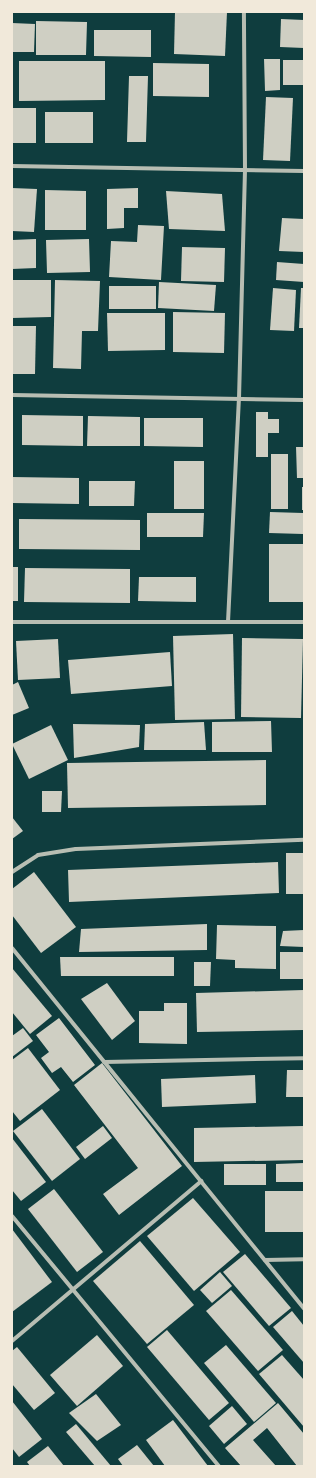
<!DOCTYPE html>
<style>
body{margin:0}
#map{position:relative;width:316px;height:1478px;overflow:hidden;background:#0f3d3e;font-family:"Asap Condensed",sans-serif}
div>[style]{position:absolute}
.building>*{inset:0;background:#cfcfc3}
.minor>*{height:4px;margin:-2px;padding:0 2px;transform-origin:2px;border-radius:2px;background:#b8beb3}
span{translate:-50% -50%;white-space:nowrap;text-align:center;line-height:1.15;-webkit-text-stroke:3px #f1e9da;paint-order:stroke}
.frame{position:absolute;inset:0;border:13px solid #f1e9da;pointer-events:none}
</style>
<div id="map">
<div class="building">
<div style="clip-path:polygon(175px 12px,227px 12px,225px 56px,174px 54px)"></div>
<div style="clip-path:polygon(281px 19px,304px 20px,304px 48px,280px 47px)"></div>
<div style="clip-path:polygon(36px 21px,87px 22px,86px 55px,36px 55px)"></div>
<div style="clip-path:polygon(12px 23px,35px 24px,34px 52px,12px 52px)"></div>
<div style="clip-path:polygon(94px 30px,151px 30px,151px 57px,94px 56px)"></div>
<div style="clip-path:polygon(264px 59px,280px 59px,280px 90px,265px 91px)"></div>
<div style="clip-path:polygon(283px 60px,304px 60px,304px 85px,283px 85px)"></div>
<div style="clip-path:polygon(19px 61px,105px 61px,105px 100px,19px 101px)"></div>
<div style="clip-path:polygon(153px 63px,209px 64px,209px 97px,153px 96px)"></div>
<div style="clip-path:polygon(129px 76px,148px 76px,146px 142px,127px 142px)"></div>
<div style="clip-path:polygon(266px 97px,293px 98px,290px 161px,263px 160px)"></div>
<div style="clip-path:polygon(12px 108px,36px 108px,36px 143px,12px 143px)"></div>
<div style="clip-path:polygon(45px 112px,93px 112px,93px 143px,45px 143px)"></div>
<div style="clip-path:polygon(12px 188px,37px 189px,34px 232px,12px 231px)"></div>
<div style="clip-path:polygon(138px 188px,138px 208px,124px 208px,124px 228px,107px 229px,107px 189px)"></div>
<div style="clip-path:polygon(45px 190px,86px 191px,86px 230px,45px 230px)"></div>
<div style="clip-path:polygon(166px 191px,222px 194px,225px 231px,169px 229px)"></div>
<div style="clip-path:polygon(282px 218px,304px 219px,304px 252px,279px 251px)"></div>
<div style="clip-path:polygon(138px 225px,164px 226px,161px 280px,109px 277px,111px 241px,137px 242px)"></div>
<div style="clip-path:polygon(36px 239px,36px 268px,12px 269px,12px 240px)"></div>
<div style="clip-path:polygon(89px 239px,90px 272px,47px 273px,46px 240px)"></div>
<div style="clip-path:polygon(182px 247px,225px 248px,224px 282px,181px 281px)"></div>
<div style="clip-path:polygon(277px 262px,304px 264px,304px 282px,276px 280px)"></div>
<div style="clip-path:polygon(12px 280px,51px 280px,51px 317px,12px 318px)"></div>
<div style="clip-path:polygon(55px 280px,100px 281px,98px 331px,82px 331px,81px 369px,53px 368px)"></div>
<div style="clip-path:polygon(159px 282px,216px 285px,214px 311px,158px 308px)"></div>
<div style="clip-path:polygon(109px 286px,156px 286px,156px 309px,109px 309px)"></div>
<div style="clip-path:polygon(273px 288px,296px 290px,294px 331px,270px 330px)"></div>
<div style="clip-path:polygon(301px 288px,304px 288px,304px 328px,299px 328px)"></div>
<div style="clip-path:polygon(173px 312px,225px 313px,224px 353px,173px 352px)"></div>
<div style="clip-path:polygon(107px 313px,165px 313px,165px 350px,108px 351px)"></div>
<div style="clip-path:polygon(12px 326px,36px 326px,35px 374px,12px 374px)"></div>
<div style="clip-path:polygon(256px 412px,268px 412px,268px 419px,279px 419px,279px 433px,268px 433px,268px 457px,256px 457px)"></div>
<div style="clip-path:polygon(22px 415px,83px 416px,83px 446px,22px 445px)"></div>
<div style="clip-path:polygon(88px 416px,140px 417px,140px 446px,87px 446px)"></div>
<div style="clip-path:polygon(144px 418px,203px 418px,203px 447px,144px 446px)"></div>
<div style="clip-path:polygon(296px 447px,304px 447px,304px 478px,297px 478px)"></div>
<div style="clip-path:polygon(271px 454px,288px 454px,288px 509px,271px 509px)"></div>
<div style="clip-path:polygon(174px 461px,204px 461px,204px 509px,174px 509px)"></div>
<div style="clip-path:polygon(12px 477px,79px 478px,79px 504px,12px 503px)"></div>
<div style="clip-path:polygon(89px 481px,135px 481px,134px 506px,89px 506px)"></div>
<div style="clip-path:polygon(302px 487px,304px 487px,304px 510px,302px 510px)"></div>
<div style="clip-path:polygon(270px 512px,303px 513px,303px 534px,269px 533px)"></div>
<div style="clip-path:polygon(147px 513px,204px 513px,203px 537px,147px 537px)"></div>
<div style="clip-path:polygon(19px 519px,140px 520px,140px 550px,19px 549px)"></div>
<div style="clip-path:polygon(269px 544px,304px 544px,304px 602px,269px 602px)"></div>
<div style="clip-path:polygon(12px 567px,18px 567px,18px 601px,12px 601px)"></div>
<div style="clip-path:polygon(25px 568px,130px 569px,130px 603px,24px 602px)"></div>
<div style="clip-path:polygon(139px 577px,196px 577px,196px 602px,138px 601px)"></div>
<div style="clip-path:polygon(233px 634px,235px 719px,175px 720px,173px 636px)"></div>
<div style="clip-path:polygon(242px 638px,303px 639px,301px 718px,241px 717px)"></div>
<div style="clip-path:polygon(58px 639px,60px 678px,18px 680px,16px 641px)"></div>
<div style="clip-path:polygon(170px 652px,172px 686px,71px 694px,68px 660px)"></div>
<div style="clip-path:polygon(18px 682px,29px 708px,12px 715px,12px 685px)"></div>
<div style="clip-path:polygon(271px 721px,272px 752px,212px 752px,212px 722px)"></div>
<div style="clip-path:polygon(204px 722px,206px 750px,144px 750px,145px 724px)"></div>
<div style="clip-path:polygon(73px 724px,140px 725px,139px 747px,74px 758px)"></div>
<div style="clip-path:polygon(51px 725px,68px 760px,29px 779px,12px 744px)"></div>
<div style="clip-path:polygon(266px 760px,266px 805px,68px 808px,67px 763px)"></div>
<div style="clip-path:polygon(42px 791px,62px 791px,61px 812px,42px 812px)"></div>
<div style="clip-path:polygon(12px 817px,23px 831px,12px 839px)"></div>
<div style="clip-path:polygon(286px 853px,304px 853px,304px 894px,286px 894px)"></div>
<div style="clip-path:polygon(278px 862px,279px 893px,69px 902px,68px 870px)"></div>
<div style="clip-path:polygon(34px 872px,76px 927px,41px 953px,12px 915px,12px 889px)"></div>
<div style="clip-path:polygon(207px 924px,207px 950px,79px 952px,81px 929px)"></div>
<div style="clip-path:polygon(217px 925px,276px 926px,276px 969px,235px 968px,235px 960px,216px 959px)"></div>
<div style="clip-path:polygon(304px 930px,304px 947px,280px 946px,283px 931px)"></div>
<div style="clip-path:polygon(280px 952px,304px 952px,304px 979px,280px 979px)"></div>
<div style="clip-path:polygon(60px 957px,174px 957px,174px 976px,61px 976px)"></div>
<div style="clip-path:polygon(194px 962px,211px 962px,210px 986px,194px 986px)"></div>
<div style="clip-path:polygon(12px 968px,52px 1016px,30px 1034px,12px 1012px)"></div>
<div style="clip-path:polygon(107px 983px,135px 1021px,112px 1040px,81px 999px)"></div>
<div style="clip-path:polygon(304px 990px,304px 1030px,197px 1032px,196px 993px)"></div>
<div style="clip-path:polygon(164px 1003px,187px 1003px,187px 1044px,139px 1043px,139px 1011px,164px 1011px)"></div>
<div style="clip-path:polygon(59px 1018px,95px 1065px,73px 1082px,61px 1067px,52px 1073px,41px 1058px,49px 1052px,36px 1035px)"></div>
<div style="clip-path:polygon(23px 1028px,33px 1041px,12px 1057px,12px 1036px)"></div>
<div style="clip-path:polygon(28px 1048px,60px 1090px,20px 1121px,12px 1111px,12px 1060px)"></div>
<div style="clip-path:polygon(102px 1063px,182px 1166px,119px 1215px,103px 1194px,138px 1168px,74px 1085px)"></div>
<div style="clip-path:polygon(287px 1070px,304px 1070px,304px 1097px,286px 1097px)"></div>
<div style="clip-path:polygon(255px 1075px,256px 1103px,162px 1107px,161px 1079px)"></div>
<div style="clip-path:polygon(42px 1109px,80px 1159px,52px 1181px,13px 1131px)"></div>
<div style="clip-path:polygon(103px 1126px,112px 1138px,85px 1159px,76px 1147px)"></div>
<div style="clip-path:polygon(304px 1126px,304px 1160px,194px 1162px,194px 1128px)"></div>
<div style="clip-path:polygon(12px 1138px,46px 1182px,21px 1201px,12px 1190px)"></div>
<div style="clip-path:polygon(304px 1163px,304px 1182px,276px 1182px,276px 1164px)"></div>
<div style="clip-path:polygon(224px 1164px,266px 1164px,266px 1185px,224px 1185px)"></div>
<div style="clip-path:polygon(54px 1189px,103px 1252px,77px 1272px,28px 1209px)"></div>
<div style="clip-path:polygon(265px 1191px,304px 1191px,304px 1232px,265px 1232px)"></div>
<div style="clip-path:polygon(193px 1198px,240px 1252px,194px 1291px,147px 1236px)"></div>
<div style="clip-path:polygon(12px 1229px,52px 1282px,12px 1312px)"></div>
<div style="clip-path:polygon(140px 1241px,194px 1305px,147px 1344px,93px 1281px)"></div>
<div style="clip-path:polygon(245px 1254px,291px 1308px,269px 1326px,223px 1272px)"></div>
<div style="clip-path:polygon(220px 1272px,232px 1286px,212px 1303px,200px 1290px)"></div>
<div style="clip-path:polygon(231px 1290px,283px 1350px,258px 1371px,206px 1311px)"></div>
<div style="clip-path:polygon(292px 1311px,304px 1326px,304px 1363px,273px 1327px)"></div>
<div style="clip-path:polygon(167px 1330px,229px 1403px,209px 1420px,147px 1347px)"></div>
<div style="clip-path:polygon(97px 1335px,123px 1366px,77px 1406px,50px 1375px)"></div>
<div style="clip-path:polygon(226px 1345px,276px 1403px,254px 1422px,204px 1363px)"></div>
<div style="clip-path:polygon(17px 1347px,55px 1393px,34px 1410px,12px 1384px,12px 1351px)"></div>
<div style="clip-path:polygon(282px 1355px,304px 1380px,304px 1427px,259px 1374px)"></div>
<div style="clip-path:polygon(96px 1394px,121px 1425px,97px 1441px,69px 1413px)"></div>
<div style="clip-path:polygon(12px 1401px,42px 1439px,19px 1457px,12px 1448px)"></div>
<div style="clip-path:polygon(278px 1403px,304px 1434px,304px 1466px,297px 1466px,267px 1428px,253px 1440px,276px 1466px,241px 1466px,225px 1448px)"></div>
<div style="clip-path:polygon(232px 1406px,247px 1424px,224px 1444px,209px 1426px)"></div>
<div style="clip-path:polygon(173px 1420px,208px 1466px,165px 1466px,146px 1440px)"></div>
<div style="clip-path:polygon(76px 1424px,111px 1466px,95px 1466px,66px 1432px)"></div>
<div style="clip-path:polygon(137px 1445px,154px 1466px,123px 1466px,118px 1459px)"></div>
<div style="clip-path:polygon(48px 1446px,64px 1466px,30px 1466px,27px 1462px)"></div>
</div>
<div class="minor">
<div style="left:12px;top:166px;width:292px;rotate:1deg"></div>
<div style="left:12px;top:395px;width:292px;rotate:1deg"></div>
<div style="left:12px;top:622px;width:292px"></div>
<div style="left:228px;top:622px;width:223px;rotate:-87.2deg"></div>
<div style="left:239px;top:399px;width:230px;rotate:-88.5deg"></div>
<div style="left:245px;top:169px;width:157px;rotate:-90.4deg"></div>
<div style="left:12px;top:872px;width:31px;rotate:-33deg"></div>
<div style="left:38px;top:855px;width:38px;rotate:-9deg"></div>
<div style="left:76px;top:849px;width:228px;rotate:-2.3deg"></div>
<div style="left:12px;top:948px;width:464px;rotate:51deg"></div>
<div style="left:104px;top:1062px;width:200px;rotate:-1.1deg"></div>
<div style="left:12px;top:1216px;width:325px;rotate:50.4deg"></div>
<div style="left:265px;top:1260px;width:39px;rotate:-1deg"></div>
<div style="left:12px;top:1341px;width:248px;rotate:-40.2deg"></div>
</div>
<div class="frame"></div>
</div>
